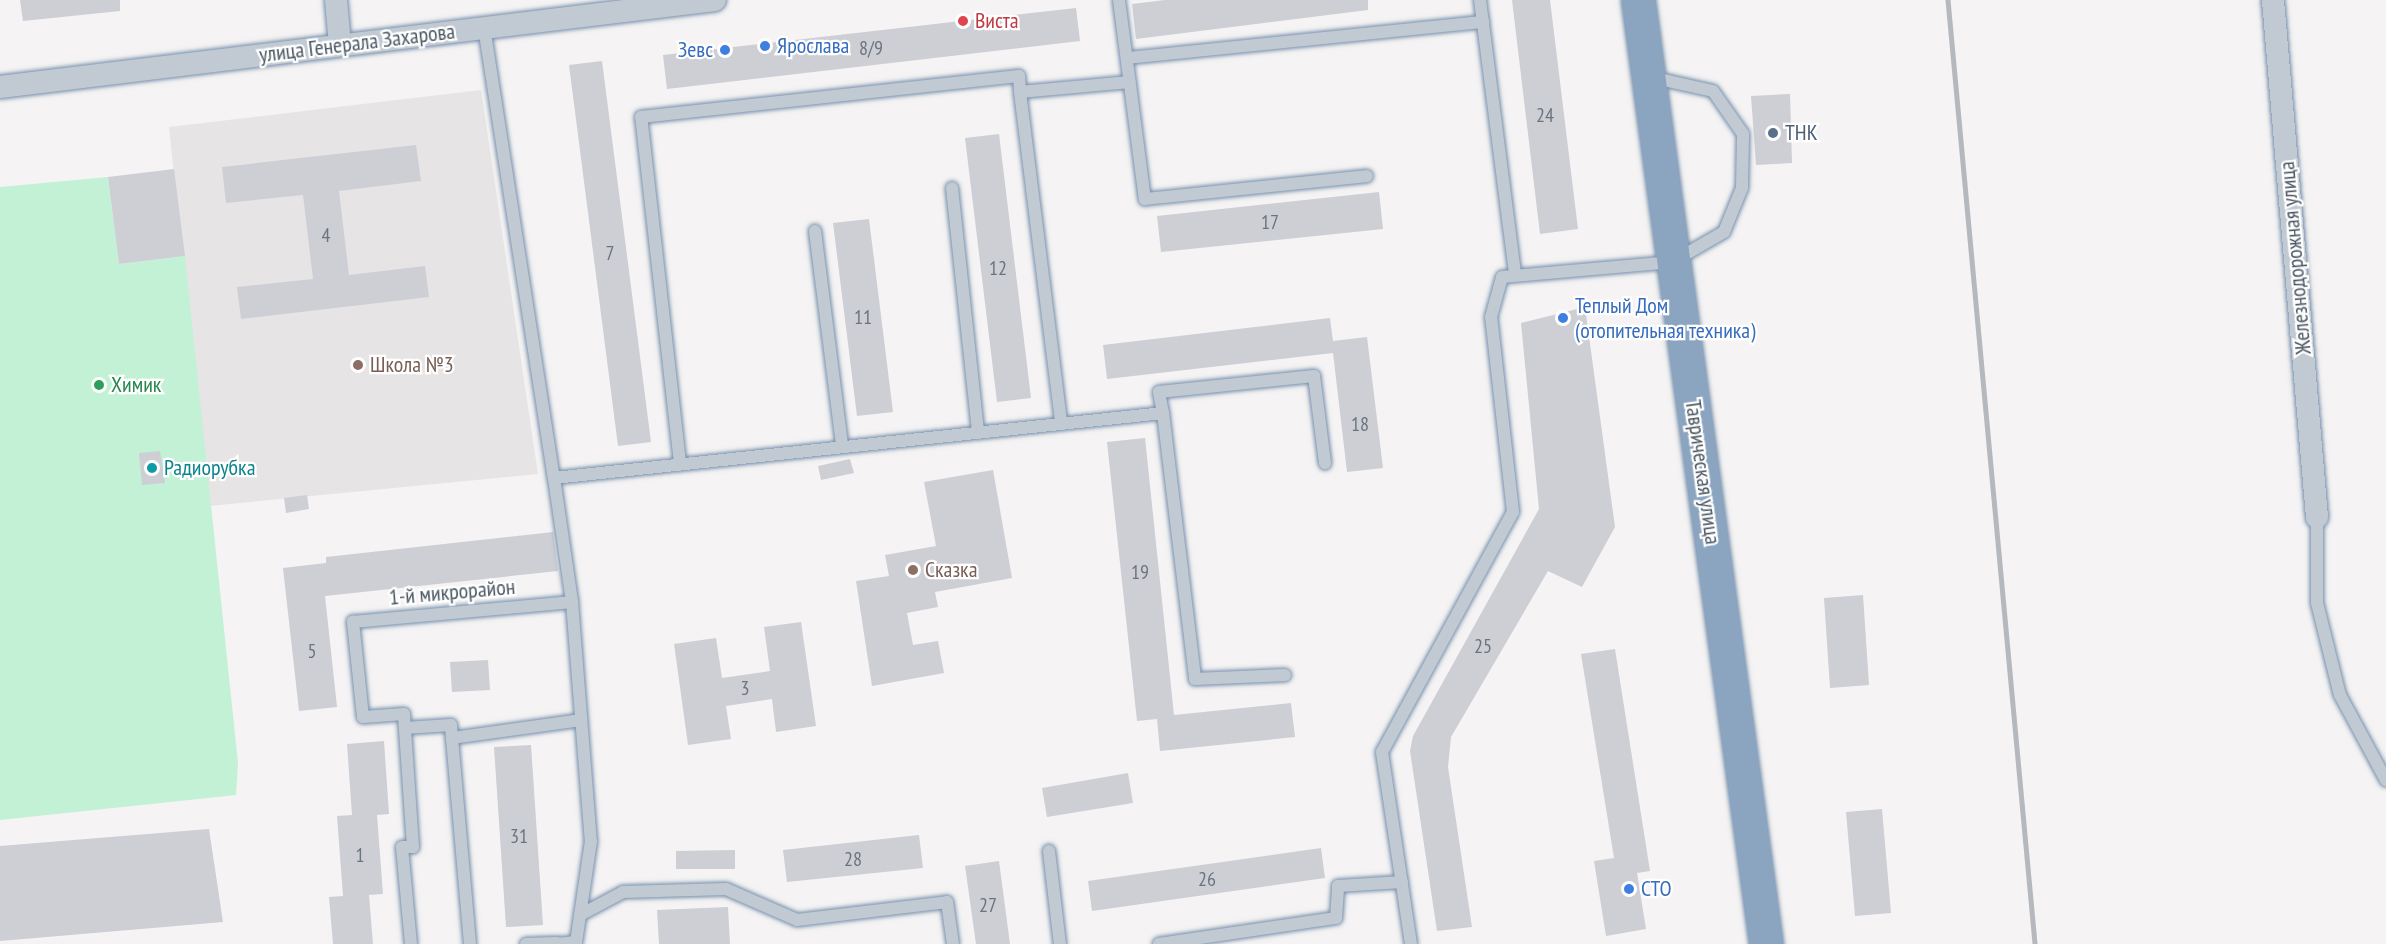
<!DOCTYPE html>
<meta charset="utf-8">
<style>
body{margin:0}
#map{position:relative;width:2386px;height:944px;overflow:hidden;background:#f5f3f3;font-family:"PT Sans Narrow",sans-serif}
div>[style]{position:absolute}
.education>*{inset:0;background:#e6e4e5}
.green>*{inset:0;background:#c3f1d5}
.building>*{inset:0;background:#cdcfd5}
.roads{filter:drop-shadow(0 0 2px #7690ad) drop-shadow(0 0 2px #7690ad)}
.lane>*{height:12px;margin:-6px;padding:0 6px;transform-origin:6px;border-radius:6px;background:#c1cad2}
.street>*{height:22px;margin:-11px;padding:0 11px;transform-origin:11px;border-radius:11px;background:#c1cad2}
.highway>*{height:33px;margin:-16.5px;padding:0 16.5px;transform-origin:16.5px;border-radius:16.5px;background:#8ba5c1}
.rail>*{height:4.5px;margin:-2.25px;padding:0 2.25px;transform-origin:2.25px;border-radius:2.25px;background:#b5b8bd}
.dots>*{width:16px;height:16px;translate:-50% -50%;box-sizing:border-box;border:3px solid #fff;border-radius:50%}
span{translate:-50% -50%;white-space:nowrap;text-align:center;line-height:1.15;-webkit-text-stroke:4.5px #fff;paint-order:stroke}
.number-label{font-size:20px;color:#6b747e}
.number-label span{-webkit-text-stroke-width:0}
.health-label{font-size:22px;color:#be3a42}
.left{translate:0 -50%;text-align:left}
.street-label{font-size:22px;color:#4a5661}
.shop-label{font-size:22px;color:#366cbe}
.right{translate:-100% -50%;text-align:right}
.service-label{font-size:22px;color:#4e5e75}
.education-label{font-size:22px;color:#785e54}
.leisure-label{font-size:22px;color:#27864d}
.culture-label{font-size:22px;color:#0d838f}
</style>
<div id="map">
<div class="education">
<div style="clip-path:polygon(481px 90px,538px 474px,209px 506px,169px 127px)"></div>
</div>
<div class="green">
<div style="clip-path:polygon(108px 177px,119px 264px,185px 256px,238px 763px,236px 795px,0 820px,0 187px)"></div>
</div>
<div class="building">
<div style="clip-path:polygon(20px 0,120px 0,120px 11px,23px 21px)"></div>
<div style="clip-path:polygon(1165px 0,1368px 0,1368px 10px,1136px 39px,1132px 4px)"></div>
<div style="clip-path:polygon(1512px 0,1550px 0,1578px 229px,1540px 234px)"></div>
<div style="clip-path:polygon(1076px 8px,1080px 41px,667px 89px,663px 55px)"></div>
<div style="clip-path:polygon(602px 61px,651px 442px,618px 446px,569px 65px)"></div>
<div style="clip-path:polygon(1790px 94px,1792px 163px,1756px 165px,1751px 96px)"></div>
<div style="clip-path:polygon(999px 134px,1031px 398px,997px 402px,965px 138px)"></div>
<div style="clip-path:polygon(416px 145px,421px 181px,339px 191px,349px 275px,425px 266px,429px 297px,241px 319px,237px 287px,313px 279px,303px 195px,226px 203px,222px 167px)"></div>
<div style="clip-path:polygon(174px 169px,185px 256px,119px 264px,108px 177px)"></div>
<div style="clip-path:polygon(1379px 192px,1383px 229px,1161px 252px,1157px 216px)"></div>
<div style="clip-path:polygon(869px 219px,893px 412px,857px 416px,833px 223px)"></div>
<div style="clip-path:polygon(1585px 307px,1615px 527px,1582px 587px,1548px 571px,1451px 737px,1448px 767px,1472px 927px,1437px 931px,1410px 751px,1413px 736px,1539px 509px,1521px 323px)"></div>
<div style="clip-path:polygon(1330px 318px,1333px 341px,1367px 337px,1383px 468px,1347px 472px,1333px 353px,1107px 379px,1103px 345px)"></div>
<div style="clip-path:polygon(1145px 438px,1174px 715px,1291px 703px,1295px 737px,1160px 751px,1157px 719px,1137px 721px,1107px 442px)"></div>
<div style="clip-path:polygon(160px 451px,165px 483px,142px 485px,139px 453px)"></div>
<div style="clip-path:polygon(850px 459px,854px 473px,821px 480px,818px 466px)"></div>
<div style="clip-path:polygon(993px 470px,1012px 578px,935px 592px,938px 607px,907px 613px,913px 645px,938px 641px,944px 673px,872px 686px,856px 581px,889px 576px,885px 555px,936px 546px,924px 482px)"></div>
<div style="clip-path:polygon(307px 495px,309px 509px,286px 513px,284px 498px)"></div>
<div style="clip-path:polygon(553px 532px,558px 571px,325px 596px,337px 707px,299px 711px,283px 568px,326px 563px,326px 557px)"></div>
<div style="clip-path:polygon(1863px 595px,1869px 685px,1830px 688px,1824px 598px)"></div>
<div style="clip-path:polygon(801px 622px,816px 726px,776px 732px,772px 699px,726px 706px,731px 739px,688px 745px,674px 644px,716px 638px,722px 678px,770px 671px,764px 627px)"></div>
<div style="clip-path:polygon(1615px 649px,1650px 871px,1637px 873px,1646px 929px,1606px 936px,1594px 861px,1614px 858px,1581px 654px)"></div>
<div style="clip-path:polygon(488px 660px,490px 690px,452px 692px,450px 662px)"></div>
<div style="clip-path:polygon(384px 741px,389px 814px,377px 815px,383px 894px,369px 895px,373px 944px,333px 944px,329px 897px,343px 896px,337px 816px,352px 815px,347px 744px)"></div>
<div style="clip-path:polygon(531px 745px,543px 925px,506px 927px,494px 747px)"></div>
<div style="clip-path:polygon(1128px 773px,1133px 803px,1047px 817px,1042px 788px)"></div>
<div style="clip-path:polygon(1882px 809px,1891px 913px,1855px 916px,1846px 812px)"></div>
<div style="clip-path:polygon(209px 829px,223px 922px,0 941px,0 846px)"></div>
<div style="clip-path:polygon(919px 835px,923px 868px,787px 882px,783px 850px)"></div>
<div style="clip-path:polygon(1321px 848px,1325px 878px,1092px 911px,1088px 881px)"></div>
<div style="clip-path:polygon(735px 850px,735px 869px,676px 869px,676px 851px)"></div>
<div style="clip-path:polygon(999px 861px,1010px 944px,976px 944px,965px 866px)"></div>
<div style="clip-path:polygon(728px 907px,730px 944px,659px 944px,657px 910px)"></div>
</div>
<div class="roads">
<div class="lane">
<div style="left:1119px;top:0;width:201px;rotate:82.6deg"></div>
<div style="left:1145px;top:199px;width:223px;rotate:-5.9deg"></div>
<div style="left:1480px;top:0;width:277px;rotate:82.7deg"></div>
<div style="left:484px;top:27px;width:456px;rotate:81.2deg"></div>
<div style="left:554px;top:478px;width:612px;rotate:-6.09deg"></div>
<div style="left:1163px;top:413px;width:21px;rotate:-101deg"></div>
<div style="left:1159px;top:392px;width:156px;rotate:-5.9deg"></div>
<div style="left:1314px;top:376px;width:88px;rotate:82.8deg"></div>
<div style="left:1127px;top:58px;width:358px;rotate:-5.8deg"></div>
<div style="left:1020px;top:92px;width:332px;rotate:82.9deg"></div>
<div style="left:952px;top:188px;width:243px;rotate:83.9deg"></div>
<div style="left:815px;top:231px;width:216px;rotate:82.8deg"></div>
<div style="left:1163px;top:413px;width:268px;rotate:83.1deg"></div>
<div style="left:1195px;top:679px;width:90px;rotate:-2.5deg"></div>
<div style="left:680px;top:463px;width:348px;rotate:-96.4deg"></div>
<div style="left:641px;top:117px;width:380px;rotate:-6.2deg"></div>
<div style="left:1019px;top:76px;width:16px;rotate:86deg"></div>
<div style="left:1020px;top:92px;width:110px;rotate:-5.2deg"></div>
<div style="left:554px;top:478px;width:125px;rotate:81.7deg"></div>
<div style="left:2317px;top:517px;width:86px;rotate:90deg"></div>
<div style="left:2317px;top:603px;width:95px;rotate:76deg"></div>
<div style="left:2340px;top:695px;width:97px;rotate:61.6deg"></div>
<div style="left:405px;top:728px;width:46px;rotate:-3.7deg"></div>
<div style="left:451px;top:725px;width:13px;rotate:86deg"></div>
<div style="left:1049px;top:851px;width:94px;rotate:83.3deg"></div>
<div style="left:580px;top:915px;width:49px;rotate:-28.1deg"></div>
<div style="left:623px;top:892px;width:103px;rotate:-1.7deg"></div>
<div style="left:726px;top:889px;width:77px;rotate:23.6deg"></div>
<div style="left:797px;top:920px;width:151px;rotate:-6.8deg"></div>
<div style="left:947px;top:902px;width:42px;rotate:81.9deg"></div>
<div style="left:411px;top:944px;width:97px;rotate:-95.3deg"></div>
<div style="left:402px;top:847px;width:11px"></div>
<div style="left:413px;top:847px;width:133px;rotate:-93.9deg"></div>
<div style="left:404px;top:714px;width:41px;rotate:175.8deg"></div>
<div style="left:363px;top:717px;width:96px;rotate:-96deg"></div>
<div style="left:353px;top:622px;width:220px;rotate:-5.2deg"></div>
<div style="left:572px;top:602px;width:240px;rotate:85.5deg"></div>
<div style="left:591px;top:841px;width:102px;rotate:98.4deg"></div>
<div style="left:576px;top:942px;width:19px;rotate:174deg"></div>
<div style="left:470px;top:944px;width:207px;rotate:-95deg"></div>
<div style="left:452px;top:738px;width:130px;rotate:-7.9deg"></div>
<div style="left:526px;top:944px;width:31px;rotate:-2deg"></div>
<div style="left:1159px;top:944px;width:179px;rotate:-8.4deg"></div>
<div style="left:1336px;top:918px;width:32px;rotate:-86deg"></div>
<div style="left:1338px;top:886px;width:64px;rotate:-3.6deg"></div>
<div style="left:1411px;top:944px;width:194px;rotate:-98.6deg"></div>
<div style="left:1382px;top:752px;width:273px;rotate:-61.4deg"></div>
<div style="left:1513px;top:512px;width:196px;rotate:-96.4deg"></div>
<div style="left:1491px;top:317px;width:41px;rotate:-74.6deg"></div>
<div style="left:1502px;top:277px;width:171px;rotate:-5deg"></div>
<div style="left:1672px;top:262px;width:60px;rotate:-30deg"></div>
<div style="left:1724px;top:232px;width:48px;rotate:-67.8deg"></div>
<div style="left:1742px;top:188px;width:54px;rotate:-88.9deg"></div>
<div style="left:1743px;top:134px;width:52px;rotate:-124.9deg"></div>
<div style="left:1713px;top:91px;width:65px;rotate:-167.5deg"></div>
</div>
<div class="street">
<div style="left:336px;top:0;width:45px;rotate:84.9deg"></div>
<div style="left:2273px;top:0;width:519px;rotate:85.14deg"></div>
<div style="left:0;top:87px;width:720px;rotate:-6.94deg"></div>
</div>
<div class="highway">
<div style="left:1638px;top:0;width:953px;rotate:82.28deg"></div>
</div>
</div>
<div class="rail">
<div style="left:1948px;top:0;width:948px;rotate:84.73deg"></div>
</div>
<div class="dots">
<div style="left:963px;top:21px;background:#e0444e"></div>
<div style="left:765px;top:46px;background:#3f7fe0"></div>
<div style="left:725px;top:50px;background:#3f7fe0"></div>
<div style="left:1773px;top:133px;background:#5c6f8a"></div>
<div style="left:1563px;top:318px;background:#3f7fe0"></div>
<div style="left:358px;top:365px;background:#8d6e63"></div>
<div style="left:99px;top:385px;background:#2e9e5b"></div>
<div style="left:152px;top:468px;background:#0f9aa8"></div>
<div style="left:913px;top:570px;background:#8d6e63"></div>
<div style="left:1629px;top:889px;background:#3f7fe0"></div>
</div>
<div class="number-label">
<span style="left:871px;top:48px">8/9</span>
<span style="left:1545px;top:115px">24</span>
<span style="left:1270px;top:222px">17</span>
<span style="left:326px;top:235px">4</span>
<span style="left:610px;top:253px">7</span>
<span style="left:998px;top:268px">12</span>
<span style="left:863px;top:317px">11</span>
<span style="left:1360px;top:424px">18</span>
<span style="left:1140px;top:572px">19</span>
<span style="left:1483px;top:646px">25</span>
<span style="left:312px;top:651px">5</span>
<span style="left:745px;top:688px">3</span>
<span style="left:519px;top:836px">31</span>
<span style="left:360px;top:855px">1</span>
<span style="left:853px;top:859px">28</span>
<span style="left:1207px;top:879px">26</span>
<span style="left:988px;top:905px">27</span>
</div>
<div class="health-label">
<span class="left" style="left:975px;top:21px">Виста</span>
</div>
<div class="street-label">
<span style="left:357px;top:43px;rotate:-7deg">улица Генерала Захарова</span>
<span style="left:2295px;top:258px;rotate:-95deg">Железнодорожная улица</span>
<span style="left:1703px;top:472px;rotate:82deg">Таврическая улица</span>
<span style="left:452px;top:592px;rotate:-5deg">1-й микрорайон</span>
</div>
<div class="shop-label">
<span class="left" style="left:777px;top:46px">Ярослава</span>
<span class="right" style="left:713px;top:50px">Зевс</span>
<span class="left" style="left:1575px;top:318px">Теплый Дом<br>(отопительная техника)</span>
<span class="left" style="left:1641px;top:889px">СТО</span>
</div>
<div class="service-label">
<span class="left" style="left:1785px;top:133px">ТНК</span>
</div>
<div class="education-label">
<span class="left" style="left:370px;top:365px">Школа №3</span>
<span class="left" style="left:925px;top:570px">Сказка</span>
</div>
<div class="leisure-label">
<span class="left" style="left:111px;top:385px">Химик</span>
</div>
<div class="culture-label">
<span class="left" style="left:164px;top:468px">Радиорубка</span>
</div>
</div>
